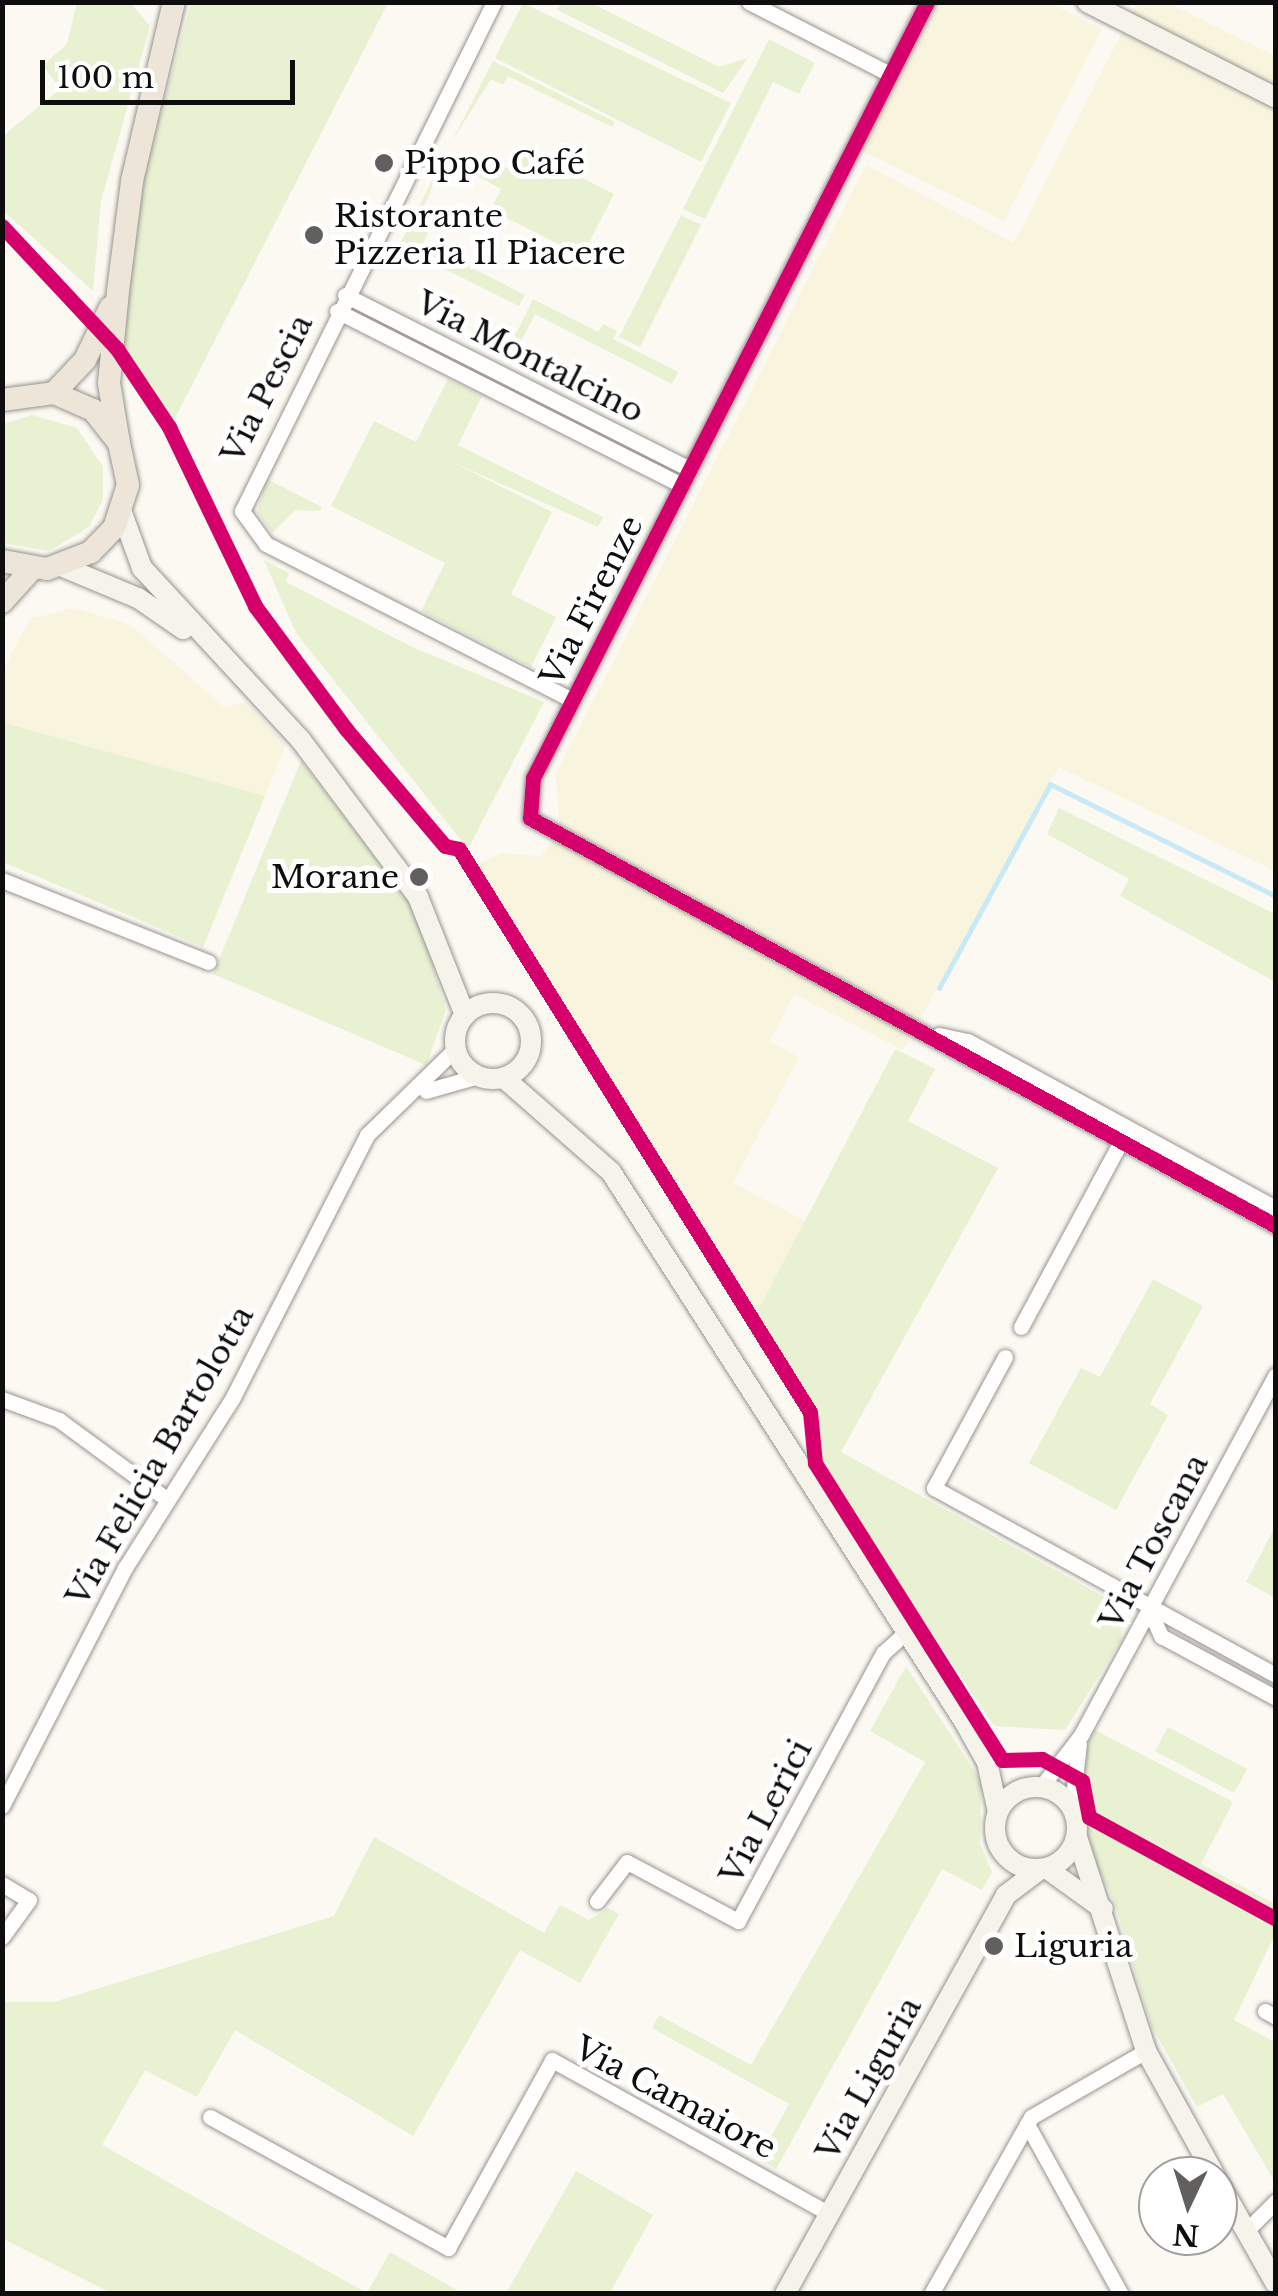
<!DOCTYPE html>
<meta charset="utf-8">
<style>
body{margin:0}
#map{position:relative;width:1278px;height:2296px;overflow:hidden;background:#fcf9f2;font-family:"Libre Baskerville",serif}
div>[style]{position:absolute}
.farmland>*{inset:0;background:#f9f4de}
.green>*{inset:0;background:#e8f1d2}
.stream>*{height:5px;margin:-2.5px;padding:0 2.5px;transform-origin:2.5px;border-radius:2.5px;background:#c8eaf6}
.roads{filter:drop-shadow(0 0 2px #959491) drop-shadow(0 0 2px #959491)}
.street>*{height:15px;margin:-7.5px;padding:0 7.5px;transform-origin:7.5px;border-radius:7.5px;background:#fffefd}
.secondary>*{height:20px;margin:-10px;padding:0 10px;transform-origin:10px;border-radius:10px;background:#f5f3ea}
.secondary>.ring{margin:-10px;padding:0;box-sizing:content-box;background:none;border:20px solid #f5f3ea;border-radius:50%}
.primary>*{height:22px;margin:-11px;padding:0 11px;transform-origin:11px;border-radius:11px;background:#ede5d8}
.cycleway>*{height:15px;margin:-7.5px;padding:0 7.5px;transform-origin:7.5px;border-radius:7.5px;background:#d6006c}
.dots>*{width:28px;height:28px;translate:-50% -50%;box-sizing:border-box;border:5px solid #fff;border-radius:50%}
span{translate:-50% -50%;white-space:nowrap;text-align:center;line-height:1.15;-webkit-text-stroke:10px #fff;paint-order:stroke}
.poi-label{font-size:32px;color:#0e0e0e}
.left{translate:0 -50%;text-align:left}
.right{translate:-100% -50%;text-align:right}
.street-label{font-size:32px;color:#0e0e0e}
.frame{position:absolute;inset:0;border:5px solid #0e0e0e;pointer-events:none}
.north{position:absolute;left:1138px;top:2156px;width:100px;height:100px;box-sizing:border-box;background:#fff;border:2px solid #9f9f9f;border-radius:50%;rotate:184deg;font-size:28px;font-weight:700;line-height:40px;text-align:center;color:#0e0e0e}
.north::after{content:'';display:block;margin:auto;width:35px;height:45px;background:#61605e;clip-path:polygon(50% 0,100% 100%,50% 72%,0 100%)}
.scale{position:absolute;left:40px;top:60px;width:255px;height:45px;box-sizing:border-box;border:5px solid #0e0e0e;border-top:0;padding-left:12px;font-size:30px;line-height:35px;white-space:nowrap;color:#0e0e0e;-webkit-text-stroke:8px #fff;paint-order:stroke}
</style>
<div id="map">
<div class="farmland">
<div style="clip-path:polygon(928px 3px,1050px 3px,1102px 29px,1004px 221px,855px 147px)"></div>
<div style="clip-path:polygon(1137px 3px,1168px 3px,1275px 56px,1275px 871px,1059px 767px,903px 1050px,794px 994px,770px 1041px,799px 1057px,733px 1183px,811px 1224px,761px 1319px,472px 867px,501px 853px,541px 856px,560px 832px,556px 774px,866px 165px,1014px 243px)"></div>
<div style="clip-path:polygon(74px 608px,131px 625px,224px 707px,247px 702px,286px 745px,265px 796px,3px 722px,2px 672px,30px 619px)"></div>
</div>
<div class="green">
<div style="clip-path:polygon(77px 3px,131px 3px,150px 26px,101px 201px,93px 291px,3px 211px,3px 136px,60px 89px,43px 65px,67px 44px)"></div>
<div style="clip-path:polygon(191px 3px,388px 3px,174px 420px,122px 344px,142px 182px)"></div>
<div style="clip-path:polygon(523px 3px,731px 103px,701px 162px,495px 58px)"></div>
<div style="clip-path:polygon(561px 3px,591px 3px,719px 67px,748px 58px,723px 93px,557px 10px)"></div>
<div style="clip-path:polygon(769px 39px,815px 63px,799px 94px,773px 82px,705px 219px,683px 209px)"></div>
<div style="clip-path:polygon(493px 61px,615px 122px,612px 127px,508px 76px,503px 85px,491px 79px,451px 143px)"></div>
<div style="clip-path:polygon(523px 148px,614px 194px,582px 256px,491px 210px,501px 189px,474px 174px,483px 156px,511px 170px)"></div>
<div style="clip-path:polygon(444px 157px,416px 227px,428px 233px,423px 243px,525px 295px,519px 306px,399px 246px)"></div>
<div style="clip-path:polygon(681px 215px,701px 225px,640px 347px,619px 337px)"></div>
<div style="clip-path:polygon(533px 299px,598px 332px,603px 324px,617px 331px,613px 339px,678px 372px,672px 384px,535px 314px,516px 352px,509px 348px)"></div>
<div style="clip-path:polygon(448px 379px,482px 396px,458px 445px,603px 517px,598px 527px,450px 461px,552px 512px,511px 594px,556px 617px,531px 667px,421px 611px,445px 563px,331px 506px,374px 421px,416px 442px)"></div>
<div style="clip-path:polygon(32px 415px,77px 428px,103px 467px,103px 499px,89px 527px,49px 551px,3px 543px,3px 424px)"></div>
<div style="clip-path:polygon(267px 479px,322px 507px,320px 511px,295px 510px,272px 533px,257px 512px)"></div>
<div style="clip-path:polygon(264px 560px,289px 573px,286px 582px,412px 647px,544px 702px,468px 849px,296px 633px)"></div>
<div style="clip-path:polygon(2px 722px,265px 796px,203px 947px,3px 862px)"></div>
<div style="clip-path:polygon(301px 761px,417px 912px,446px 1010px,426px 1065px,213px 974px)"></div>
<div style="clip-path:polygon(1059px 808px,1275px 914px,1275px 982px,1120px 896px,1129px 879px,1047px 834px)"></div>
<div style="clip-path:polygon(895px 1049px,935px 1069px,908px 1121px,998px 1168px,841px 1452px,1119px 1605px,1122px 1639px,1065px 1730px,994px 1726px,809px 1449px,803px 1399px,752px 1322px)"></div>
<div style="clip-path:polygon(1153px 1279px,1203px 1306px,1150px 1404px,1168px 1415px,1116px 1510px,1029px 1463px,1081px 1368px,1100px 1377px)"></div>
<div style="clip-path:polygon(1275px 1527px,1275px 1598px,1246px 1582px)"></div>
<div style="clip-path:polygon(906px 1666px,981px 1781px,980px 1844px,992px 1872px,982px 1890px,942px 1869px,776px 2169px,759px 2159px,789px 2104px,652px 2028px,659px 2015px,751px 2065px,925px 1762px,870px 1731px)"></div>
<div style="clip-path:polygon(1168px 1727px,1247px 1769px,1234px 1793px,1155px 1751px)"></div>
<div style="clip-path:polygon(1095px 1730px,1233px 1802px,1201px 1864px,1275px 1904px,1275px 1934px,1234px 2020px,1275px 2042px,1275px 2182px,1223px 2094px,1197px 2107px,1151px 2025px,1114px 1901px,1087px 1847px,1078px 1761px)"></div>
<div style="clip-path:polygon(374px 1837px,544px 1933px,560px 1905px,589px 1920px,608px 1908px,619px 1914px,580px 1983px,520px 1950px,413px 2136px,235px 2030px,197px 2097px,145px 2070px,102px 2145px,367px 2293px,390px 2252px,462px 2293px,111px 2293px,3px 2239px,3px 2002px,54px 2002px,334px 1916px)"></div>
<div style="clip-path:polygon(576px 2171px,653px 2215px,610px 2293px,506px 2293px)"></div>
</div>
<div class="stream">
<div style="left:939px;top:988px;width:232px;rotate:-61.4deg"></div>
<div style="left:1050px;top:784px;width:252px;rotate:26.4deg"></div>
</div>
<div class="roads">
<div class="street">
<div style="left:494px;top:2px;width:568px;rotate:116.34deg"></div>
<div style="left:242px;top:511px;width:41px;rotate:54deg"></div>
<div style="left:266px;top:544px;width:343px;rotate:27deg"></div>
<div style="left:749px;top:2px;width:158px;rotate:27.1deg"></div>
<div style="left:927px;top:2px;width:870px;rotate:116.92deg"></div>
<div style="left:533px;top:778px;width:40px;rotate:94.3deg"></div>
<div style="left:530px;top:818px;width:850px;rotate:28.67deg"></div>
<div style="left:345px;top:295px;width:386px;rotate:26.8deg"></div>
<div style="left:337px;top:311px;width:386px;rotate:26.8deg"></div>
<div style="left:2px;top:880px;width:222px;rotate:21.7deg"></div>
<div style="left:939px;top:1035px;width:30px;rotate:12deg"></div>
<div style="left:968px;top:1041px;width:350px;rotate:28.5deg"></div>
<div style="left:426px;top:1091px;width:54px;rotate:-16.1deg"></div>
<div style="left:1021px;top:1327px;width:221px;rotate:-61.7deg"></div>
<div style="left:1005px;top:1357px;width:149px;rotate:118.5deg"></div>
<div style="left:934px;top:1488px;width:390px;rotate:28.7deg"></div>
<div style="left:2px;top:1399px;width:61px;rotate:20.2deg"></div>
<div style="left:59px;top:1420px;width:135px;rotate:36.3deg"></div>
<div style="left:1149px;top:1609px;width:30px;rotate:66deg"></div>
<div style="left:1161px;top:1636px;width:131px;rotate:28.3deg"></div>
<div style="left:1041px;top:1787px;width:66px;rotate:-52.4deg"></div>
<div style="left:1081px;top:1735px;width:409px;rotate:-61.6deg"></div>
<div style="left:2px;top:1806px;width:268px;rotate:-62.7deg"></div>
<div style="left:125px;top:1568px;width:202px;rotate:-57.7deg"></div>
<div style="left:233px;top:1397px;width:294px;rotate:-62.9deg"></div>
<div style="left:367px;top:1135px;width:124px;rotate:-44.3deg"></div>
<div style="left:1072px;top:1807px;width:63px;rotate:-83.7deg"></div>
<div style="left:2px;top:1884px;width:31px;rotate:31deg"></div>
<div style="left:29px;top:1900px;width:46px;rotate:126.1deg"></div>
<div style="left:597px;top:1901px;width:49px;rotate:-52.4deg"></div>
<div style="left:627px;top:1862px;width:126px;rotate:28deg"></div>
<div style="left:738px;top:1921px;width:305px;rotate:-61.6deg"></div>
<div style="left:883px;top:1653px;width:31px;rotate:-42deg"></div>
<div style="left:1265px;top:2011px;width:13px;rotate:29deg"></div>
<div style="left:210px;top:2117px;width:272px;rotate:28.8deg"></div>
<div style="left:448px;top:2248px;width:215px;rotate:-61deg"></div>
<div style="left:552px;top:2060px;width:316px;rotate:29deg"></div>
<div style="left:1027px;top:2124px;width:194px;rotate:61.1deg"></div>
<div style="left:1246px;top:2231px;width:42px;rotate:-45deg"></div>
<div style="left:931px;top:2294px;width:203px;rotate:-60.5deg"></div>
<div style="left:1031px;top:2117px;width:133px;rotate:-29.9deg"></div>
</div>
<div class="secondary">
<div style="left:1087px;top:2px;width:212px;rotate:26.9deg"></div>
<div style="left:122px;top:513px;width:59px;rotate:70deg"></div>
<div style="left:142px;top:568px;width:233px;rotate:47.3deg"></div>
<div style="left:300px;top:739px;width:197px;rotate:53.2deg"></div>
<div style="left:418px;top:897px;width:127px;rotate:68.3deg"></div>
<div style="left:61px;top:566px;width:83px;rotate:22.6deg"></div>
<div style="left:138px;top:598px;width:55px;rotate:34.6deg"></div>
<div class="ring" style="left:455px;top:1003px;width:56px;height:56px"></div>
<div style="left:504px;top:1078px;width:142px;rotate:41.3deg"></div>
<div style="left:611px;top:1172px;width:653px;rotate:57.26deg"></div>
<div style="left:964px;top:1721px;width:47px;rotate:60.7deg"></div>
<div style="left:987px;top:1762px;width:51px;rotate:77.6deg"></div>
<div class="ring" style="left:995px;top:1787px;width:62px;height:62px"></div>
<div style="left:1077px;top:1837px;width:225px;rotate:72.1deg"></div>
<div style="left:1146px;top:2051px;width:143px;rotate:61.1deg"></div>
<div style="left:1046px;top:1868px;width:70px;rotate:35.7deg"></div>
<div style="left:1218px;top:2181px;width:118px;rotate:60.6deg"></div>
<div style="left:785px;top:2294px;width:456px;rotate:-61deg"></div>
<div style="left:1006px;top:1895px;width:41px;rotate:-37.1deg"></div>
</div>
<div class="primary">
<div style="left:54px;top:393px;width:45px;rotate:-46.8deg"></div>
<div style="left:85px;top:360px;width:58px;rotate:-64.3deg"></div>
<div style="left:2px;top:400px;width:52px;rotate:-7.7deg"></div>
<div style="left:54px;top:393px;width:43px;rotate:23.6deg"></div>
<div style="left:93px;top:410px;width:42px;rotate:51.8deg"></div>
<div style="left:119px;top:443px;width:43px;rotate:77.9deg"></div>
<div style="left:128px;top:485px;width:45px;rotate:108deg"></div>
<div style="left:114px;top:528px;width:33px;rotate:134deg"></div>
<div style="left:91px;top:552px;width:47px;rotate:158.9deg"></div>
<div style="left:47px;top:569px;width:46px;rotate:-169.9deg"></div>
<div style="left:119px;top:443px;width:61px;rotate:-99.5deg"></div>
<div style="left:109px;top:383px;width:92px;rotate:-84.4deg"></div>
<div style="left:118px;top:291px;width:111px;rotate:-82.7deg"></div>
<div style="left:132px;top:181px;width:184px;rotate:-76.8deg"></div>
<div style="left:2px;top:602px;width:45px;rotate:-47.7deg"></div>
</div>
</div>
<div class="cycleway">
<div style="left:927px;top:2px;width:870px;rotate:116.92deg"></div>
<div style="left:533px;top:778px;width:40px;rotate:94.3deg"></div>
<div style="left:530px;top:818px;width:850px;rotate:28.67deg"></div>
<div style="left:2px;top:226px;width:168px;rotate:46.9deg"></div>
<div style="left:117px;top:349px;width:94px;rotate:56.3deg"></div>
<div style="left:169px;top:427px;width:199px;rotate:64.3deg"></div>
<div style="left:255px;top:606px;width:153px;rotate:53.5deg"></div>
<div style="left:346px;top:729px;width:153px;rotate:49.8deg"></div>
<div style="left:445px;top:846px;width:14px;rotate:12deg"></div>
<div style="left:459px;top:849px;width:663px;rotate:58.06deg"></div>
<div style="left:810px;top:1412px;width:51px;rotate:84.4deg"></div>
<div style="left:815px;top:1463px;width:351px;rotate:57.8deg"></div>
<div style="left:1002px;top:1760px;width:40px;rotate:-1.4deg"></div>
<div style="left:1042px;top:1759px;width:46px;rotate:28.8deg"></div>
<div style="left:1082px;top:1781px;width:37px;rotate:79deg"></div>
<div style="left:1089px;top:1817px;width:213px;rotate:28.6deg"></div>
</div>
<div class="dots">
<div style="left:384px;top:163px;background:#61605e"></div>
<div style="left:314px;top:235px;background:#61605e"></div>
<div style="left:419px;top:877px;background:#61605e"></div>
<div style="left:994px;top:1946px;background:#61605e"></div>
</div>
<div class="poi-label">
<span class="left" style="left:404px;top:163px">Pippo Café</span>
<span class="left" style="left:334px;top:235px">Ristorante<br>Pizzeria Il Piacere</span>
<span class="right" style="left:399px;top:877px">Morane</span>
<span class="left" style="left:1014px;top:1946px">Liguria</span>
</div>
<div class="street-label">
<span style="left:530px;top:357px;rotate:27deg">Via Montalcino</span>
<span style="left:267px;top:389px;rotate:-63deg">Via Pescia</span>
<span style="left:592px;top:601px;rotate:-63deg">Via Firenze</span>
<span style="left:160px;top:1456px;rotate:-60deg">Via Felicia Bartolotta</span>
<span style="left:1154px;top:1542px;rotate:-62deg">Via Toscana</span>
<span style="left:766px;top:1812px;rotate:-62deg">Via Lerici</span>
<span style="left:869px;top:2079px;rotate:-61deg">Via Liguria</span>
<span style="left:675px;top:2098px;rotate:28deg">Via Camaiore</span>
</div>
<div class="frame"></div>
<div class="north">N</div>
<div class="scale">100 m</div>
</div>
